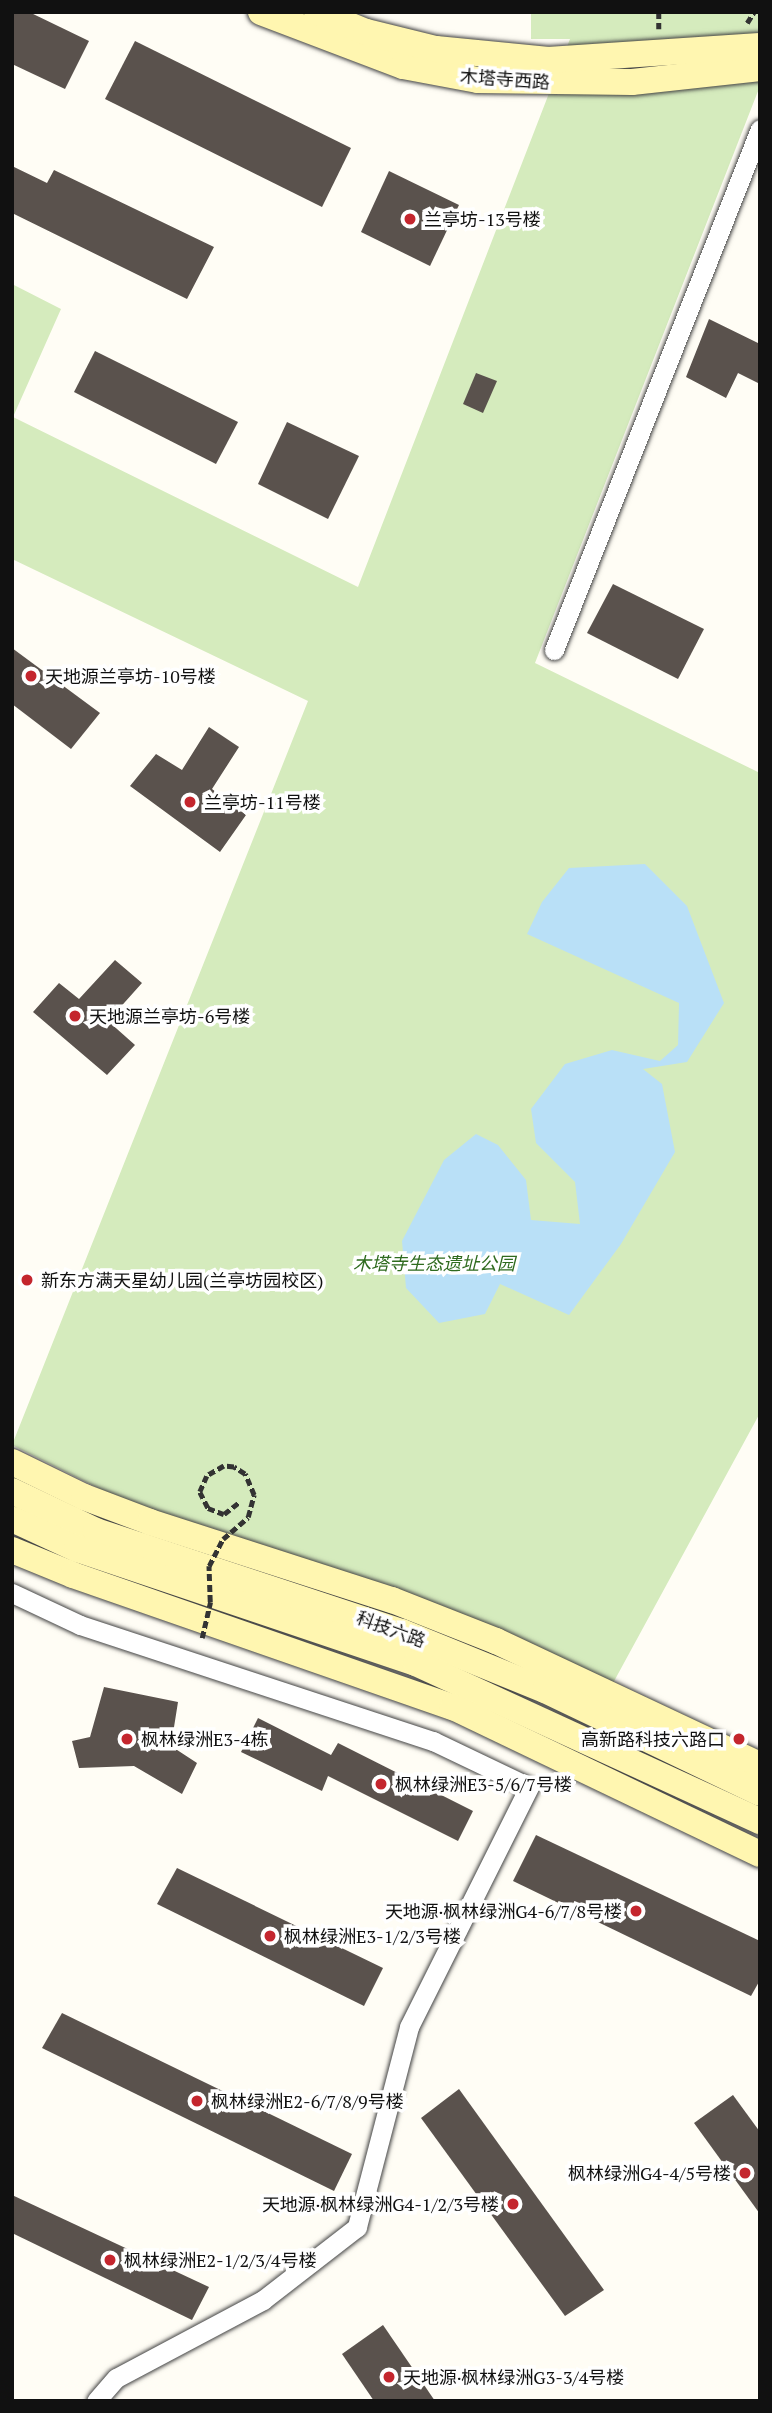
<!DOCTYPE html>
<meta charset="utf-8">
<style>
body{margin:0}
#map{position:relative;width:772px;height:2413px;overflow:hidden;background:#fffdf5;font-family:"PT Serif","Noto Sans SC",serif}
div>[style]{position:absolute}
.green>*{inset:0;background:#d5ebbd}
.water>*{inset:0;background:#b9e0f7}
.building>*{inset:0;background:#5a524d}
.path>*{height:4.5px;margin-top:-2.25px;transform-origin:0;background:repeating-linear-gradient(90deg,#333 0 7px,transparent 0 10.5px)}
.roads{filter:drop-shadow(0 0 2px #444) drop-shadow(0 0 2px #444)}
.street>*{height:19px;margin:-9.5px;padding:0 9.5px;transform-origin:9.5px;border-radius:9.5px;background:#fff}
.secondary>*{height:26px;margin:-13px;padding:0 13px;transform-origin:13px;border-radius:13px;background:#fff6b0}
.path-bridge>*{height:4.5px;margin-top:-2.25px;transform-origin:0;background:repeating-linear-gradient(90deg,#333 0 7px,transparent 0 10.5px)}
.dots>*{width:19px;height:19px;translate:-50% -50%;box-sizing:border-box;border:4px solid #fff;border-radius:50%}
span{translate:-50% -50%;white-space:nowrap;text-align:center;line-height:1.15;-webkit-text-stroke:7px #fff;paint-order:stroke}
.street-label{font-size:18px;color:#111}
.poi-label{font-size:18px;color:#111}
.left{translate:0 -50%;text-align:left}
.right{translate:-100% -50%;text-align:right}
.park-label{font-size:18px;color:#2f6b1f;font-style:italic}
.frame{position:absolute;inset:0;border:14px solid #111;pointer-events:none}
</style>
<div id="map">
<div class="green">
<div style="clip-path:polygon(531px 12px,760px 12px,760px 86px,535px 663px,760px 773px,760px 1413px,612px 1685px,118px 1498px,12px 1445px,308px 701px,12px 559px,12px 284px,61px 309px,13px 417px,358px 587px,570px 39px,531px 39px)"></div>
</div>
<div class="water">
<div style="clip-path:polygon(645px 864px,687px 906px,724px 1003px,687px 1062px,643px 1069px,662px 1084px,675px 1152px,621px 1244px,569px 1315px,500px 1284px,485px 1314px,439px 1323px,406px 1288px,402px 1241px,444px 1160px,476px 1134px,498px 1145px,526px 1180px,531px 1220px,580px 1224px,575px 1182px,536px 1143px,531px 1109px,565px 1064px,612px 1050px,660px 1061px,678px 1045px,679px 1003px,527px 934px,542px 902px,569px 868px)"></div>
</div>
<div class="building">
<div style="clip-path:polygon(12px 12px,29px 12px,89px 41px,65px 89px,12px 64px)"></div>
<div style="clip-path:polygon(135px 41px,351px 148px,322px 207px,105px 99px)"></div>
<div style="clip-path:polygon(12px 166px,47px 183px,54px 170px,214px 247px,187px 299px,12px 213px)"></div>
<div style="clip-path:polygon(389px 171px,459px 205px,430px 266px,361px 232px)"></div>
<div style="clip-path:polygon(709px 319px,760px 344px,760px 384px,738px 373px,726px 398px,686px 377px)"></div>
<div style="clip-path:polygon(95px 351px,238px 422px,216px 464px,74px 392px)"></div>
<div style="clip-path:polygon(476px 373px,497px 381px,483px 413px,463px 404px)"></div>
<div style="clip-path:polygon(287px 422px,359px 456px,328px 519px,258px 484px)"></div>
<div style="clip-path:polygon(613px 584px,704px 629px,678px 679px,587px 633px)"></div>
<div style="clip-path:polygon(12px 648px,100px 713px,71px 749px,12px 704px)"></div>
<div style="clip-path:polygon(209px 727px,239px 747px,212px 789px,246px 815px,220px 852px,130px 786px,156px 754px,182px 770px)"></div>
<div style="clip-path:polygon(115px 960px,142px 983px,108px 1021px,135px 1045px,107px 1075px,33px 1012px,59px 983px,79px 999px)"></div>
<div style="clip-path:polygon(104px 1687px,178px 1702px,171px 1746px,197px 1763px,182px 1794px,134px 1766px,79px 1768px,72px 1741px,90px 1737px)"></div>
<div style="clip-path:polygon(258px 1718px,331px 1755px,338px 1743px,473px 1811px,458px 1841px,328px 1776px,322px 1791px,241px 1752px)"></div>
<div style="clip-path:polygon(536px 1835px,760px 1941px,760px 1980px,751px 1996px,513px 1881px)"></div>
<div style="clip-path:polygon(177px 1868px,383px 1968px,364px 2006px,157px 1904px)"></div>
<div style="clip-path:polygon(62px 2013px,352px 2154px,334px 2191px,42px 2048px)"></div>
<div style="clip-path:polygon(459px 2089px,604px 2290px,565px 2316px,421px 2118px)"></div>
<div style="clip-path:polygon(733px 2095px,760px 2132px,760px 2214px,694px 2123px)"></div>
<div style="clip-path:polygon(12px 2195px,209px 2287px,192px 2320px,12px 2233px)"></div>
<div style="clip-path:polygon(383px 2325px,435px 2401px,374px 2401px,342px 2354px)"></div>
</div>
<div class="path">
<div style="left:659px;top:12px;width:17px;rotate:90deg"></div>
<div style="left:747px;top:23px;width:13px;rotate:-58deg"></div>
</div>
<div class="roads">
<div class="street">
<div style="left:554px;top:650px;width:560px;rotate:-68.43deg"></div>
<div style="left:12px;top:1593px;width:75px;rotate:25.2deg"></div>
<div style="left:80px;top:1625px;width:372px;rotate:18.2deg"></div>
<div style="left:433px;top:1741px;width:106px;rotate:25.6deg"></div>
<div style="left:529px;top:1787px;width:268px;rotate:116.6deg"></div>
<div style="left:409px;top:2027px;width:207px;rotate:104.6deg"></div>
<div style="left:357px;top:2227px;width:119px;rotate:142.2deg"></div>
<div style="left:263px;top:2300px;width:166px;rotate:152deg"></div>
<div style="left:116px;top:2378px;width:30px;rotate:131deg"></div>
</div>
<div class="secondary">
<div style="left:261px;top:12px;width:152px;rotate:20.8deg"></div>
<div style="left:403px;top:66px;width:76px;rotate:10.6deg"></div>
<div style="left:478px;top:80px;width:154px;rotate:0.7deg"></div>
<div style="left:632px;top:82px;width:129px;rotate:-6.2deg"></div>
<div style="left:317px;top:12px;width:53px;rotate:22.2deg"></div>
<div style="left:366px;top:32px;width:72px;rotate:13.7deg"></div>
<div style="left:436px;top:49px;width:113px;rotate:5.6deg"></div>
<div style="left:548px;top:60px;width:212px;rotate:-3.8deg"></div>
<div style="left:12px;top:1462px;width:80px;rotate:25.9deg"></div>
<div style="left:84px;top:1497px;width:71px;rotate:20.7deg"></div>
<div style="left:150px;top:1522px;width:254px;rotate:17.9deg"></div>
<div style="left:392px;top:1600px;width:112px;rotate:21.5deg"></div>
<div style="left:496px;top:1641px;width:292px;rotate:25.2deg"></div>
<div style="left:12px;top:1491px;width:93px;rotate:25.5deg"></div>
<div style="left:96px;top:1531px;width:322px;rotate:18.3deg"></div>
<div style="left:402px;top:1632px;width:154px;rotate:22.1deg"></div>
<div style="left:545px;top:1690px;width:238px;rotate:25.6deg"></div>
<div style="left:12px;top:1519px;width:72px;rotate:24.8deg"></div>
<div style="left:77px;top:1549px;width:358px;rotate:18.6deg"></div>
<div style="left:416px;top:1663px;width:379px;rotate:24.7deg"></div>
<div style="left:12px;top:1550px;width:66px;rotate:22.3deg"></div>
<div style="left:73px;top:1575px;width:402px;rotate:19.2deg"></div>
<div style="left:453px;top:1707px;width:340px;rotate:25.6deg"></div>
</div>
</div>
<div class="path-bridge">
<div style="left:202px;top:1638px;width:37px;rotate:-77deg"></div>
<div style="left:210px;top:1602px;width:36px;rotate:-92deg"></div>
<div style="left:209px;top:1566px;width:30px;rotate:-63deg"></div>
<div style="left:223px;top:1539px;width:33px;rotate:-41deg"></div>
<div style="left:248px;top:1517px;width:23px;rotate:-75deg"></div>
<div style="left:254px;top:1495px;width:23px;rotate:-113deg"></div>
<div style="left:245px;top:1474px;width:13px;rotate:-148deg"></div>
<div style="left:234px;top:1467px;width:10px;rotate:-174deg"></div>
<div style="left:224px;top:1466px;width:20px;rotate:150deg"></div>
<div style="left:207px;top:1476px;width:17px;rotate:114deg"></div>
<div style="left:200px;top:1492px;width:18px;rotate:63deg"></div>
<div style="left:208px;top:1508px;width:17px;rotate:21deg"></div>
<div style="left:224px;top:1514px;width:18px;rotate:-38deg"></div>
</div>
<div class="dots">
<div style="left:410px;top:219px;background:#c4262e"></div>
<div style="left:31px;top:676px;background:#c4262e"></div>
<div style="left:190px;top:802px;background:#c4262e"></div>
<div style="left:75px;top:1016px;background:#c4262e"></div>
<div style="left:27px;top:1280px;background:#c4262e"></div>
<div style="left:127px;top:1739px;background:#c4262e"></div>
<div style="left:739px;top:1739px;background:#c4262e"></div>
<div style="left:381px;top:1784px;background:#c4262e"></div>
<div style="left:636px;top:1911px;background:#c4262e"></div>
<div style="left:270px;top:1936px;background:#c4262e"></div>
<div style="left:197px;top:2101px;background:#c4262e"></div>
<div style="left:745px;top:2173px;background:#c4262e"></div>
<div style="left:513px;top:2204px;background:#c4262e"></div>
<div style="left:110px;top:2260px;background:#c4262e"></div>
<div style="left:389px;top:2377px;background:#c4262e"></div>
</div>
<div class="street-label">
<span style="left:505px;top:79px;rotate:4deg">木塔寺西路</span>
<span style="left:391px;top:1629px;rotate:20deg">科技六路</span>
</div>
<div class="poi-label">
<span class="left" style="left:424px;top:219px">兰亭坊-13号楼</span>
<span class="left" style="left:45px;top:676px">天地源兰亭坊-10号楼</span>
<span class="left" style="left:204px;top:802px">兰亭坊-11号楼</span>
<span class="left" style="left:89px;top:1016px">天地源兰亭坊-6号楼</span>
<span class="left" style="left:41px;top:1280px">新东方满天星幼儿园(兰亭坊园校区)</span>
<span class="left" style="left:141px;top:1739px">枫林绿洲E3-4栋</span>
<span class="right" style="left:725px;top:1739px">高新路科技六路口</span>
<span class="left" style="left:395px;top:1784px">枫林绿洲E3-5/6/7号楼</span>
<span class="right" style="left:622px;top:1911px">天地源·枫林绿洲G4-6/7/8号楼</span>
<span class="left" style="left:284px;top:1936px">枫林绿洲E3-1/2/3号楼</span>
<span class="left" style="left:211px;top:2101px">枫林绿洲E2-6/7/8/9号楼</span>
<span class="right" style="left:731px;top:2173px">枫林绿洲G4-4/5号楼</span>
<span class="right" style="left:499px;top:2204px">天地源·枫林绿洲G4-1/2/3号楼</span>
<span class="left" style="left:124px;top:2260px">枫林绿洲E2-1/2/3/4号楼</span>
<span class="left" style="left:403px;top:2377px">天地源·枫林绿洲G3-3/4号楼</span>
</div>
<div class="park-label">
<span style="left:434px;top:1263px">木塔寺生态遗址公园</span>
</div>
<div class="frame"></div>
</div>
